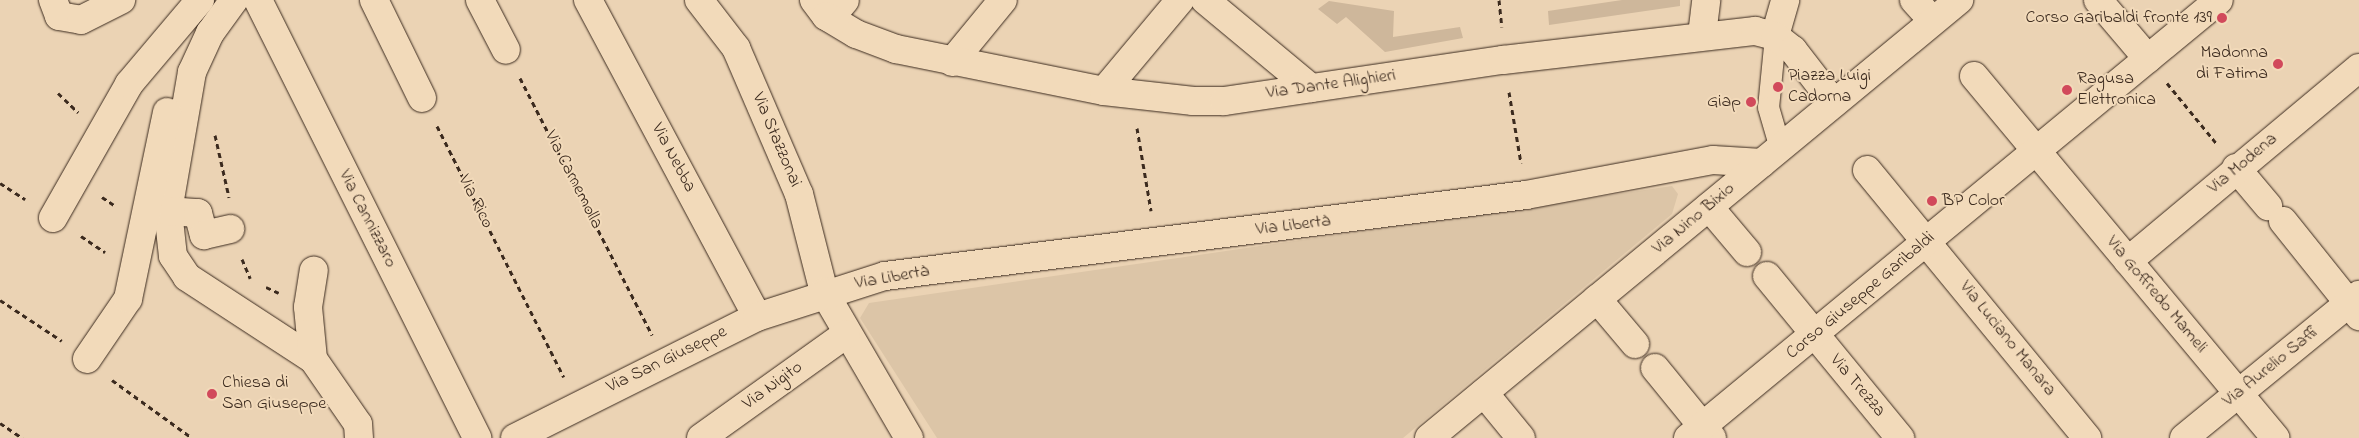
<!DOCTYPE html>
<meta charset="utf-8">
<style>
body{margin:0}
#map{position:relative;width:2359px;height:438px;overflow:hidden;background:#ebd3b4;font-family:"Indie Flower",sans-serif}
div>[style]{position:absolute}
.built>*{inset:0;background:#dcc5a7}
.green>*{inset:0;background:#ceb79b}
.path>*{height:3px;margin-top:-1.5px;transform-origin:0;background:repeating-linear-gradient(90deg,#3b2a1e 0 5px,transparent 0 9px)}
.roads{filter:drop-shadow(0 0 1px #3b2a1e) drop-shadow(0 0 1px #3b2a1e)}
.service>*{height:21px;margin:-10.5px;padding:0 10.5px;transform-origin:10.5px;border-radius:10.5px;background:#f2daba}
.pedestrian>*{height:28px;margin:-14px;padding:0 14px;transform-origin:14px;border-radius:14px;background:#f2daba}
.minor>*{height:28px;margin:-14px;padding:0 14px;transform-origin:14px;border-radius:14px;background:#f2daba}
.tertiary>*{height:28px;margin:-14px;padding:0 14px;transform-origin:14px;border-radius:14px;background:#f2daba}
.dots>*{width:14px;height:14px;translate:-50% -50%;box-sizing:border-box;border:2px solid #f2daba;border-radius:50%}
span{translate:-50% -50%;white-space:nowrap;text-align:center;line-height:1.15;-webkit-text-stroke:4px #f2daba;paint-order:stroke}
.poi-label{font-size:18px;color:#3b2a1e}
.right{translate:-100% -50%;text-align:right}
.left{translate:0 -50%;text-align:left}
.street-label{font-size:18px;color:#3b2a1e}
</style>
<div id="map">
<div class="built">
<div style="clip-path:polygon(1672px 186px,1678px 194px,1672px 214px,1403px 438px,937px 438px,860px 318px,869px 303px)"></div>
</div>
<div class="green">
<div style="clip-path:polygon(1622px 0,1680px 0,1680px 6px,1549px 25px,1548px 11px)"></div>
<div style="clip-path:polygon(1329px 1px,1394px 11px,1393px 37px,1460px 27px,1463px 38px,1385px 52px,1346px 17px,1337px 24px,1318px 9px)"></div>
</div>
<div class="path">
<div style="left:1499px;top:0;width:27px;rotate:84deg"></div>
<div style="left:520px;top:78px;width:289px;rotate:62.8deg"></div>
<div style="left:2167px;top:83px;width:79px;rotate:50.7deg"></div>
<div style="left:1509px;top:92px;width:72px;rotate:80.4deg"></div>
<div style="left:58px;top:93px;width:28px;rotate:44deg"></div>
<div style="left:437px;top:126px;width:281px;rotate:63.2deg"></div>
<div style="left:1137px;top:128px;width:84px;rotate:80.4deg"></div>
<div style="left:215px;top:135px;width:64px;rotate:77.3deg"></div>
<div style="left:0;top:183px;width:30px;rotate:33deg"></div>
<div style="left:102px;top:197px;width:14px;rotate:34deg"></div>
<div style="left:81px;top:236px;width:29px;rotate:34deg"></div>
<div style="left:242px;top:259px;width:21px;rotate:67deg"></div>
<div style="left:266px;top:287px;width:14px;rotate:25deg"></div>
<div style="left:0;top:300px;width:74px;rotate:33.5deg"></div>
<div style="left:112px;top:380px;width:99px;rotate:35.9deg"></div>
<div style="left:0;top:423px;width:27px;rotate:34deg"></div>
</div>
<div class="roads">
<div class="service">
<div style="left:1775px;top:36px;width:71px;rotate:95.6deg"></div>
<div style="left:1768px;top:107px;width:43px;rotate:73.7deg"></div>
</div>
<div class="pedestrian">
<div style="left:1775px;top:36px;width:37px;rotate:-74deg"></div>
</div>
<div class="minor">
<div style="left:53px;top:0;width:17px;rotate:69deg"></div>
<div style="left:59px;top:16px;width:22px;rotate:10deg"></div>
<div style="left:81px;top:20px;width:45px;rotate:-26.6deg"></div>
<div style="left:234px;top:0;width:41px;rotate:126deg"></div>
<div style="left:210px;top:33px;width:43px;rotate:114.8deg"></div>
<div style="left:192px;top:72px;width:141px;rotate:99.8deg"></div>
<div style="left:168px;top:211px;width:45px;rotate:83.7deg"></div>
<div style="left:173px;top:256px;width:25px;rotate:56deg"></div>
<div style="left:187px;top:277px;width:150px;rotate:33.1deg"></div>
<div style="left:313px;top:359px;width:79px;rotate:55.3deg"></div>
<div style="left:358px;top:424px;width:14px;rotate:86deg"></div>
<div style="left:258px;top:0;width:490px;rotate:63.4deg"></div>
<div style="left:374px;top:0;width:109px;rotate:63.9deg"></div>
<div style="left:480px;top:0;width:56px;rotate:62.5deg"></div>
<div style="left:588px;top:0;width:359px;rotate:61.9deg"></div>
<div style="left:699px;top:0;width:61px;rotate:52.4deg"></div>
<div style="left:736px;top:48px;width:159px;rotate:66.7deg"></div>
<div style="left:799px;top:194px;width:101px;rotate:75.7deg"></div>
<div style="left:824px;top:292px;width:169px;rotate:59.8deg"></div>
<div style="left:1205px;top:0;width:138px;rotate:39.7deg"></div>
<div style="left:1914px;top:0;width:28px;rotate:48deg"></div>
<div style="left:2098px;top:0;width:77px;rotate:49.7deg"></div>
<div style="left:830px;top:18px;width:23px;rotate:-50deg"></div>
<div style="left:1702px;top:35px;width:35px;rotate:-83deg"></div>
<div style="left:952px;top:62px;width:80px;rotate:-50.6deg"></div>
<div style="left:1974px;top:76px;width:471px;rotate:50.2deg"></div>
<div style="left:1104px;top:91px;width:119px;rotate:-50.1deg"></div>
<div style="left:2236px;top:168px;width:50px;rotate:49.9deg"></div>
<div style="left:1867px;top:170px;width:347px;rotate:50.6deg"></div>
<div style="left:1709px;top:207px;width:59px;rotate:49.8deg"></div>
<div style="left:168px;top:211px;width:30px;rotate:4deg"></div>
<div style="left:198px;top:213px;width:23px;rotate:75deg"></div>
<div style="left:204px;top:235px;width:27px;rotate:-13deg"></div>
<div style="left:53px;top:218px;width:154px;rotate:-60.4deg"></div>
<div style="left:129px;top:84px;width:110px;rotate:-49.8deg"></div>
<div style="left:2283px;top:221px;width:122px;rotate:51.3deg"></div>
<div style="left:2128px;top:261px;width:301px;rotate:-39.9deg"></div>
<div style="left:1767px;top:276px;width:210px;rotate:50.6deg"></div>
<div style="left:1597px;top:299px;width:59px;rotate:49.8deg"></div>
<div style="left:87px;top:359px;width:73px;rotate:-55.7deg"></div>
<div style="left:128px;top:299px;width:191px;rotate:-78.2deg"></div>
<div style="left:313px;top:359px;width:52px;rotate:-95.5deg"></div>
<div style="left:308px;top:307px;width:37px;rotate:-81deg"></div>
<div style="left:1655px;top:368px;width:90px;rotate:50.8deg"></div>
<div style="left:1484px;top:393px;width:58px;rotate:50.6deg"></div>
<div style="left:515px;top:438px;width:271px;rotate:-26.6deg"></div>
<div style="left:757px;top:317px;width:134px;rotate:-17.8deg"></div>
<div style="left:885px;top:276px;width:646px;rotate:-7.2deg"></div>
<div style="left:1526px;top:195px;width:190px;rotate:-10.6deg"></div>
<div style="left:1713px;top:160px;width:49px;rotate:3.5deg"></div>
<div style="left:701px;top:438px;width:178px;rotate:-35.6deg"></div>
<div style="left:2184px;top:438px;width:226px;rotate:-39.3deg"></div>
</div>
<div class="tertiary">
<div style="left:814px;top:0;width:20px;rotate:53deg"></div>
<div style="left:826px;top:16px;width:35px;rotate:31deg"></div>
<div style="left:856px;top:34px;width:43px;rotate:20.6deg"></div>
<div style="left:896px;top:49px;width:212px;rotate:11.4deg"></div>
<div style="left:1104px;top:91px;width:90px;rotate:6.4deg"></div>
<div style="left:1193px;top:101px;width:31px"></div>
<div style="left:1224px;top:101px;width:282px;rotate:-8.4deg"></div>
<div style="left:1503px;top:60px;width:254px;rotate:-6.6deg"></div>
<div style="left:1755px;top:31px;width:21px;rotate:14deg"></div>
<div style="left:1775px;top:36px;width:23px;rotate:38deg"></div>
<div style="left:1793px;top:50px;width:67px;rotate:52.3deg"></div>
<div style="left:1429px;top:438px;width:688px;rotate:-39.57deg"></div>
<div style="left:1688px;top:438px;width:688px;rotate:-39.52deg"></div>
</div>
</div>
<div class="dots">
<div style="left:2222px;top:18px;background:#d1495b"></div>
<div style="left:2278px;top:64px;background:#d1495b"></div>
<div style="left:1778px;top:87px;background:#d1495b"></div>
<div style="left:2067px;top:90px;background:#d1495b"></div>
<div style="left:1751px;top:102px;background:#d1495b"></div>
<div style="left:1932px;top:201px;background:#d1495b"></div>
<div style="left:212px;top:394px;background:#d1495b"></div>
</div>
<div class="poi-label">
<span class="right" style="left:2212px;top:18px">Corso Garibaldi fronte 139</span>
<span class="right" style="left:2268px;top:64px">Madonna<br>di Fatima</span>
<span class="left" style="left:1788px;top:87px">Piazza Luigi<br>Cadorna</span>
<span class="left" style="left:2077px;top:90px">Ragusa<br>Elettronica</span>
<span class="right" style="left:1741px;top:102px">Giap</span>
<span class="left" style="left:1942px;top:201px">BP Color</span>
<span class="left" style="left:222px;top:394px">Chiesa di<br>San Giuseppe</span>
</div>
<div class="street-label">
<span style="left:1331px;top:85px;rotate:-8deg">Via Dante Alighieri</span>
<span style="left:776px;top:140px;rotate:67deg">Via Stazzonai</span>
<span style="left:673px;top:158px;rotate:62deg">Via Nebba</span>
<span style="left:2243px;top:164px;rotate:-40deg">Via Modena</span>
<span style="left:573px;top:180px;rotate:63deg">Via Carnemolla</span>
<span style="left:475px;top:202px;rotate:63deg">Via Rico</span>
<span style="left:367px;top:219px;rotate:63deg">Via Cannizzaro</span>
<span style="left:1694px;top:219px;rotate:-40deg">Via Nino Bixio</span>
<span style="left:1293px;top:226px;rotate:-7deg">Via Libertà</span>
<span style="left:892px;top:278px;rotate:-10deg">Via Libertà</span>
<span style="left:2156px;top:295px;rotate:50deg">Via Goffredo Mameli</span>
<span style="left:1861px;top:296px;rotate:-40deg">Corso Giuseppe Garibaldi</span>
<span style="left:2007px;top:339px;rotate:51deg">Via Luciano Manara</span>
<span style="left:667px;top:360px;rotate:-26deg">Via San Giuseppe</span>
<span style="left:2271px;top:367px;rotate:-39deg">Via Aurelio Saffi</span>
<span style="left:773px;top:386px;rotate:-36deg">Via Nigito</span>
<span style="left:1857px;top:386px;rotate:50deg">Via Trezza</span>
</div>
</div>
